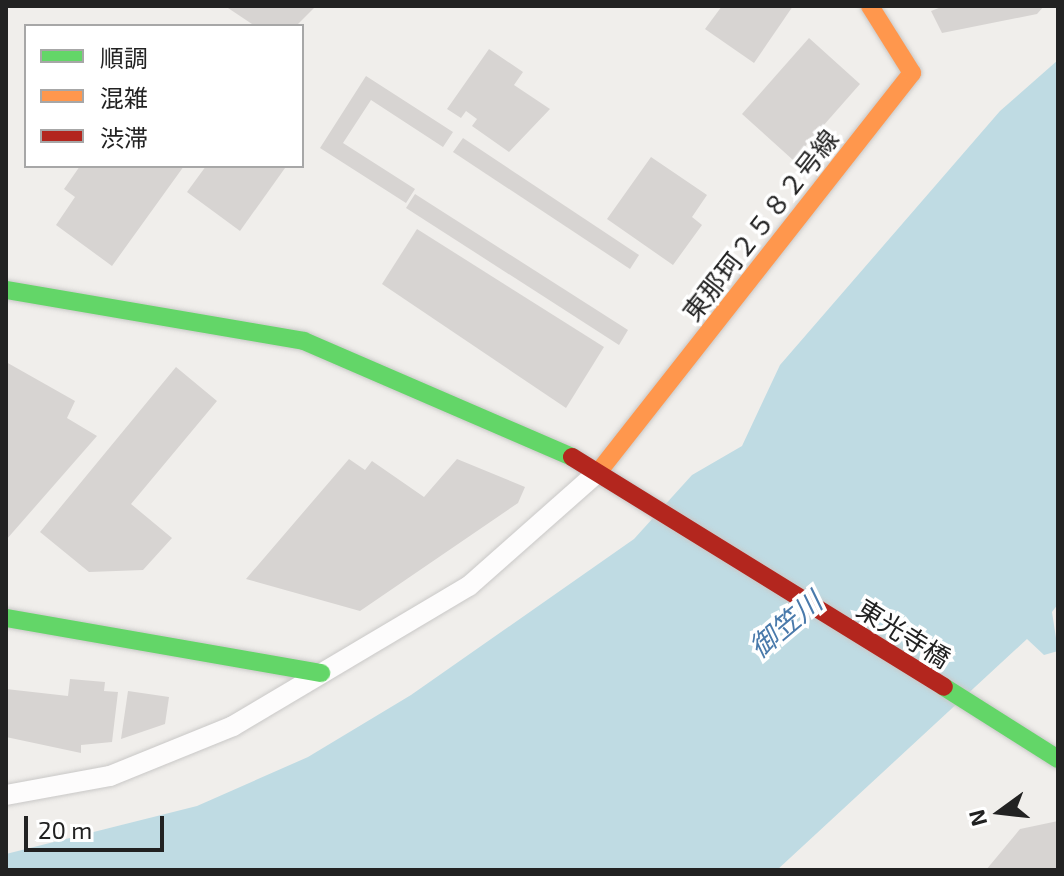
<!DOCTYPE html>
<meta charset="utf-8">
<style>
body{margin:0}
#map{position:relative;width:1064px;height:876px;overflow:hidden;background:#f0eeeb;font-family:"Exo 2","Noto Sans JP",sans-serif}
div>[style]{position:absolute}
.water>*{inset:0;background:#bfdbe3}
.building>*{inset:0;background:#d7d4d2}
.roads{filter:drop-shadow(0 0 2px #c9c8c7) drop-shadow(0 0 2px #c9c8c7)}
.lane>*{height:20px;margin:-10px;padding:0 10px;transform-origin:10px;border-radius:10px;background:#fdfcfc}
.fast>*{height:18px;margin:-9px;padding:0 9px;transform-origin:9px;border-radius:9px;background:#63d668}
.slow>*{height:18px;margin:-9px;padding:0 9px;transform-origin:9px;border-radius:9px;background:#ff974d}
.jam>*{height:18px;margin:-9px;padding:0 9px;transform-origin:9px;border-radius:9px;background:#b3261e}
span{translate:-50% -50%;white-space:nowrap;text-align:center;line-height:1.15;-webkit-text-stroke:7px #fff;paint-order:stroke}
.street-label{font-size:26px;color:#222}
.water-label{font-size:28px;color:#4a7aab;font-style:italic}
.frame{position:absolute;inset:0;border:8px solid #222;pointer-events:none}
.legend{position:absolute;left:24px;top:24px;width:280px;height:144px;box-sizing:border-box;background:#fff;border:2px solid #a7a7a7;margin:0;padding:10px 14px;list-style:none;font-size:24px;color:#222}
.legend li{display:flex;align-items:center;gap:16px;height:40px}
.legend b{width:40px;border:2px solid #a7a7a7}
.north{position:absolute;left:960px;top:772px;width:80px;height:80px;-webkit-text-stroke:6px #fff;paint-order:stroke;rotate:255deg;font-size:22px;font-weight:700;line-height:32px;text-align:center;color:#222}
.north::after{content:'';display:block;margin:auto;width:28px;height:36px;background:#222;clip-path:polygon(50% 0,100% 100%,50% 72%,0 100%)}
.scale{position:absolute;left:24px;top:816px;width:140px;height:36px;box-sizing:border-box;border:4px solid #222;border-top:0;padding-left:10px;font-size:24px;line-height:28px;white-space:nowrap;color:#222;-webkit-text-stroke:6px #fff;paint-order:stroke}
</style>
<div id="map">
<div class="water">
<div style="clip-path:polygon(1058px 60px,1058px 604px,1052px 612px,1058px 651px,1044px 655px,1027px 639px,777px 870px,6px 870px,6px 854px,197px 806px,308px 757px,411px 695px,634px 539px,692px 475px,742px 446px,780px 365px,1000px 111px)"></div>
</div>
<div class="building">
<div style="clip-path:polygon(225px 6px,316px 6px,296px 26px,255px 26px)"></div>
<div style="clip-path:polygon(722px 6px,793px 6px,754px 63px,705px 29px)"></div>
<div style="clip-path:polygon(944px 6px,1044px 6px,1037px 14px,942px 33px,931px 11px)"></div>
<div style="clip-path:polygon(809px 38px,860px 84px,793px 160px,742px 114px)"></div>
<div style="clip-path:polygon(489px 49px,523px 72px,514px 85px,550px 109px,509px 152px,472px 126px,477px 119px,466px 111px,461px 118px,447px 109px)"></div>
<div style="clip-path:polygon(366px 76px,453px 132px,443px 147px,371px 100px,343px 143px,415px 189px,406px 203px,320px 148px)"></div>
<div style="clip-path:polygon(463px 138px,639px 255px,630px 269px,453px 152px)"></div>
<div style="clip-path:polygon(651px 157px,707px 195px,692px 217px,702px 225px,673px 265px,607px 219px)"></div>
<div style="clip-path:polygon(80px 166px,184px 166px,112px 266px,56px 225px,75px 197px,64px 189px)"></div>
<div style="clip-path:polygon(206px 166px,281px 166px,285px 168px,240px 231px,187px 192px)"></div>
<div style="clip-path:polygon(415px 194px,628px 330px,619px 345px,406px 208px)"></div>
<div style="clip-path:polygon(417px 229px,604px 347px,566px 408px,382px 284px)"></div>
<div style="clip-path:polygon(6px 362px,75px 401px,67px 418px,97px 436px,6px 540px)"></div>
<div style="clip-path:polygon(176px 367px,217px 401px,131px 504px,172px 538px,143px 570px,89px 572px,40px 532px)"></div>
<div style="clip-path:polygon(349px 459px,365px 470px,372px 461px,424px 497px,457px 459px,525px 487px,518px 503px,360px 611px,246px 579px)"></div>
<div style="clip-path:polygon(70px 679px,105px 682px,104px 691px,118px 692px,112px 742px,81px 745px,81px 753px,6px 737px,6px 689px,68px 696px)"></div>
<div style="clip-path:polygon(128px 691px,169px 697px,165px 724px,121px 739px)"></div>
<div style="clip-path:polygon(1058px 821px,1058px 870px,986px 870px,1020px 829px)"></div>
</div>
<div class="roads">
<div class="lane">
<div style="left:6px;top:795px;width:106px;rotate:-10.4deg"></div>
<div style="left:110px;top:776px;width:133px;rotate:-22.1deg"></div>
<div style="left:233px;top:726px;width:274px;rotate:-30.7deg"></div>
<div style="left:469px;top:586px;width:175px;rotate:-41.5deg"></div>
</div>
<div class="fast">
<div style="left:6px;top:290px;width:302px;rotate:9.7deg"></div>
<div style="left:304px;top:341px;width:292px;rotate:23.4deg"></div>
<div style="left:6px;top:618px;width:320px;rotate:9.9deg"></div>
<div style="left:944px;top:687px;width:135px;rotate:32.3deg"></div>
</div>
<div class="slow">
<div style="left:600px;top:470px;width:505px;rotate:-51.84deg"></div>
<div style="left:912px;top:73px;width:79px;rotate:-122.1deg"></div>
</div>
<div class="jam">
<div style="left:572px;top:457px;width:437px;rotate:31.7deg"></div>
</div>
</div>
<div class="street-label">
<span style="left:760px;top:225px;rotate:-52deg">東那珂２５８２号線</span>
<span style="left:904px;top:633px;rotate:32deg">東光寺橋</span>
</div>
<div class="water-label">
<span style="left:785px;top:624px;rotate:-40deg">御笠川</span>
</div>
<div class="frame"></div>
<ul class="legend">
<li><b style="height:10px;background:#63d668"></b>順調</li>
<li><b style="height:10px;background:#ff974d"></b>混雑</li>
<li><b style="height:10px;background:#b3261e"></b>渋滞</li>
</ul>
<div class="north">N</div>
<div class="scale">20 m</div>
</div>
